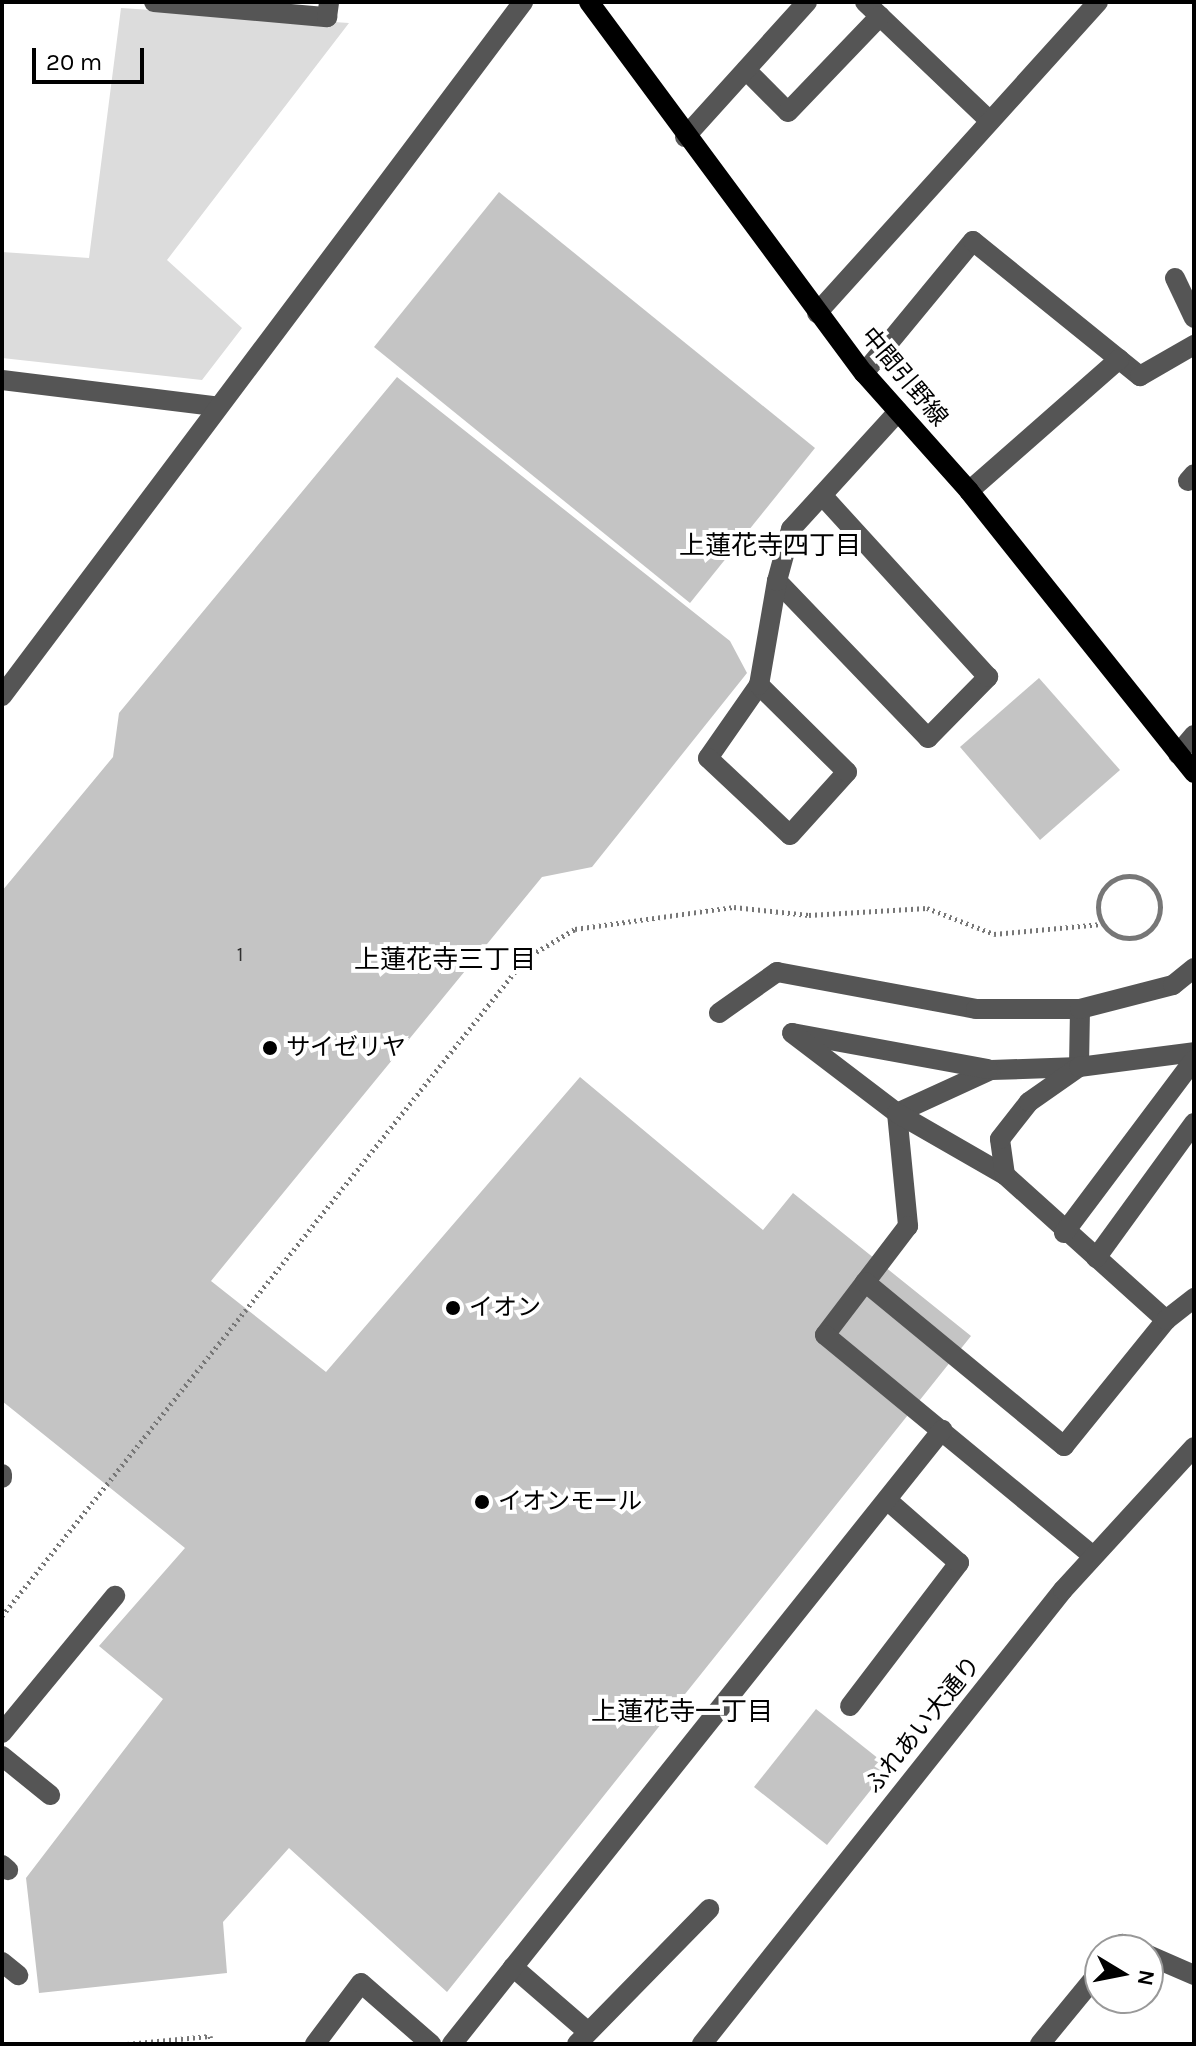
<!DOCTYPE html>
<meta charset="utf-8">
<style>
body{margin:0}
#map{position:relative;width:1196px;height:2046px;overflow:hidden;background:#fff;font-family:Karla,"Noto Sans JP",sans-serif}
div>[style]{position:absolute}
.green>*{inset:0;background:#dcdcdc}
.building>*{inset:0;background:#c4c4c4}
.path>*{height:5px;margin-top:-2.5px;transform-origin:0;background:repeating-linear-gradient(90deg,#777 0 2px,transparent 0 6px)}
.path>.ring{margin:-2.5px;padding:0;box-sizing:content-box;background:none;border:5px solid #777;border-radius:50%}
.minor>*{height:20px;margin:-10px;padding:0 10px;transform-origin:10px;border-radius:10px;background:#555}
.major>*{height:20px;margin:-10px;padding:0 10px;transform-origin:10px;border-radius:10px;background:#000}
.dots>*{width:22px;height:22px;translate:-50% -50%;box-sizing:border-box;border:4px solid #fff;border-radius:50%}
span{translate:-50% -50%;white-space:nowrap;text-align:center;line-height:1.15;-webkit-text-stroke:8px #fff;paint-order:stroke}
.number-label{font-size:20px;color:#313131}
.number-label span{-webkit-text-stroke-width:0}
.street-label{font-size:24px;color:#000}
.poi-label{font-size:24px;color:#000}
.left{translate:0 -50%;text-align:left}
.neighbourhood-label{font-size:26px;color:#000}
.frame{position:absolute;inset:0;border:4px solid #000;pointer-events:none}
.north{position:absolute;left:1084px;top:1934px;width:80px;height:80px;box-sizing:border-box;background:#fff;border:2px solid #999;border-radius:50%;rotate:100deg;font-size:22px;font-weight:700;line-height:32px;text-align:center;color:#000}
.north::after{content:'';display:block;margin:auto;width:28px;height:36px;background:#000;clip-path:polygon(50% 0,100% 100%,50% 72%,0 100%)}
.scale{position:absolute;left:32px;top:48px;width:112px;height:36px;box-sizing:border-box;border:4px solid #000;border-top:0;padding-left:10px;font-size:24px;line-height:28px;white-space:nowrap;color:#000;-webkit-text-stroke:6px #fff;paint-order:stroke}
</style>
<div id="map">
<div class="green">
<div style="clip-path:polygon(121px 8px,349px 23px,167px 260px,242px 328px,202px 380px,2px 358px,2px 252px,89px 258px)"></div>
</div>
<div class="building">
<div style="clip-path:polygon(499px 192px,815px 448px,690px 603px,374px 347px)"></div>
<div style="clip-path:polygon(397px 377px,730px 641px,747px 673px,592px 867px,542px 877px,211px 1281px,326px 1372px,580px 1077px,763px 1230px,793px 1193px,971px 1336px,447px 1992px,289px 1848px,223px 1922px,227px 1973px,39px 1993px,26px 1878px,163px 1699px,99px 1646px,185px 1548px,2px 1401px,2px 891px,113px 757px,119px 713px)"></div>
<div style="clip-path:polygon(1039px 678px,1120px 770px,1040px 840px,960px 747px)"></div>
<div style="clip-path:polygon(816px 1709px,889px 1767px,827px 1845px,754px 1787px)"></div>
</div>
<div class="path">
<div class="ring" style="left:1098px;top:876px;width:57px;height:57px"></div>
<div style="left:2px;top:1616px;width:841px;rotate:-51.47deg"></div>
<div style="left:526px;top:958px;width:57px;rotate:-30.6deg"></div>
<div style="left:575px;top:929px;width:161px;rotate:-7.9deg"></div>
<div style="left:734px;top:907px;width:75px;rotate:6.1deg"></div>
<div style="left:809px;top:915px;width:118px;rotate:-3.4deg"></div>
<div style="left:927px;top:908px;width:72px;rotate:21.2deg"></div>
<div style="left:994px;top:934px;width:108px;rotate:-5.3deg"></div>
<div style="left:127px;top:2044px;width:83px;rotate:-5.5deg"></div>
<div style="left:210px;top:2036px;width:8px;rotate:76deg"></div>
</div>
<div class="minor">
<div style="left:154px;top:2px;width:174px;rotate:5deg"></div>
<div style="left:327px;top:17px;width:15px;rotate:-82deg"></div>
<div style="left:865px;top:2px;width:171px;rotate:43.6deg"></div>
<div style="left:746px;top:70px;width:59px;rotate:45deg"></div>
<div style="left:788px;top:112px;width:133px;rotate:-46.2deg"></div>
<div style="left:685px;top:137px;width:182px;rotate:-47.9deg"></div>
<div style="left:1175px;top:278px;width:44px;rotate:64.6deg"></div>
<div style="left:817px;top:313px;width:419px;rotate:-47.9deg"></div>
<div style="left:864px;top:373px;width:171px;rotate:-50.5deg"></div>
<div style="left:973px;top:241px;width:215px;rotate:39deg"></div>
<div style="left:1140px;top:376px;width:62px;rotate:-29.9deg"></div>
<div style="left:2px;top:380px;width:214px;rotate:7deg"></div>
<div style="left:1188px;top:481px;width:9px;rotate:-49deg"></div>
<div style="left:969px;top:491px;width:200px;rotate:-41.3deg"></div>
<div style="left:777px;top:581px;width:218px;rotate:46.1deg"></div>
<div style="left:928px;top:738px;width:86px;rotate:-45.5deg"></div>
<div style="left:988px;top:677px;width:246px;rotate:-132.4deg"></div>
<div style="left:759px;top:685px;width:89px;rotate:124.9deg"></div>
<div style="left:708px;top:758px;width:112px;rotate:43.2deg"></div>
<div style="left:790px;top:835px;width:85px;rotate:-47.9deg"></div>
<div style="left:847px;top:772px;width:124px;rotate:-135.3deg"></div>
<div style="left:759px;top:685px;width:106px;rotate:-80.2deg"></div>
<div style="left:777px;top:581px;width:54px;rotate:-74.9deg"></div>
<div style="left:791px;top:529px;width:159px;rotate:-47.6deg"></div>
<div style="left:2px;top:696px;width:868px;rotate:-53.1deg"></div>
<div style="left:1178px;top:754px;width:25px;rotate:-50deg"></div>
<div style="left:1080px;top:1009px;width:58px;rotate:91deg"></div>
<div style="left:1079px;top:1067px;width:88px;rotate:178deg"></div>
<div style="left:991px;top:1070px;width:103px;rotate:155.4deg"></div>
<div style="left:897px;top:1113px;width:114px;rotate:84.4deg"></div>
<div style="left:908px;top:1226px;width:137px;rotate:127.3deg"></div>
<div style="left:825px;top:1335px;width:347px;rotate:39.5deg"></div>
<div style="left:719px;top:1013px;width:71px;rotate:-35.3deg"></div>
<div style="left:777px;top:972px;width:202px;rotate:10.5deg"></div>
<div style="left:976px;top:1009px;width:104px"></div>
<div style="left:1080px;top:1009px;width:96px;rotate:-14.5deg"></div>
<div style="left:1173px;top:985px;width:27px;rotate:-39deg"></div>
<div style="left:988px;top:1069px;width:199px;rotate:-169.6deg"></div>
<div style="left:792px;top:1033px;width:132px;rotate:37.3deg"></div>
<div style="left:897px;top:1113px;width:125px;rotate:29.9deg"></div>
<div style="left:1005px;top:1175px;width:217px;rotate:42deg"></div>
<div style="left:1005px;top:1175px;width:36px;rotate:-98deg"></div>
<div style="left:1000px;top:1139px;width:47px;rotate:-51.9deg"></div>
<div style="left:1029px;top:1102px;width:61px;rotate:-35deg"></div>
<div style="left:1079px;top:1067px;width:116px;rotate:-7.4deg"></div>
<div style="left:1064px;top:1233px;width:216px;rotate:-53.1deg"></div>
<div style="left:1096px;top:1258px;width:167px;rotate:-54deg"></div>
<div style="left:865px;top:1282px;width:258px;rotate:39.5deg"></div>
<div style="left:1064px;top:1446px;width:162px;rotate:-51deg"></div>
<div style="left:1166px;top:1320px;width:36px;rotate:-38deg"></div>
<div style="left:2px;top:1474px;width:4px;rotate:90deg"></div>
<div style="left:850px;top:1706px;width:180px;rotate:-52.7deg"></div>
<div style="left:959px;top:1563px;width:96px;rotate:-138.8deg"></div>
<div style="left:2px;top:1733px;width:178px;rotate:-50.5deg"></div>
<div style="left:2px;top:1756px;width:62px;rotate:39.1deg"></div>
<div style="left:2px;top:1865px;width:8px;rotate:40deg"></div>
<div style="left:1117px;top:1950px;width:8px;rotate:-50deg"></div>
<div style="left:1122px;top:1944px;width:15px;rotate:23deg"></div>
<div style="left:1148px;top:1955px;width:50px;rotate:23.5deg"></div>
<div style="left:2px;top:1962px;width:21px;rotate:39deg"></div>
<div style="left:513px;top:1967px;width:98px;rotate:40.9deg"></div>
<div style="left:315px;top:2044px;width:76px;rotate:-53deg"></div>
<div style="left:361px;top:1983px;width:93px;rotate:41.1deg"></div>
<div style="left:452px;top:2044px;width:786px;rotate:-51.41deg"></div>
<div style="left:577px;top:2044px;width:189px;rotate:-45.6deg"></div>
<div style="left:702px;top:2044px;width:580px;rotate:-51.51deg"></div>
<div style="left:1063px;top:1590px;width:194px;rotate:-47.5deg"></div>
<div style="left:1040px;top:2044px;width:94px;rotate:-50.6deg"></div>
</div>
<div class="major">
<div style="left:589px;top:2px;width:462px;rotate:53.5deg"></div>
<div style="left:864px;top:373px;width:158px;rotate:48.3deg"></div>
<div style="left:969px;top:491px;width:361px;rotate:51.4deg"></div>
</div>
<div class="dots">
<div style="left:270px;top:1048px;background:#000"></div>
<div style="left:453px;top:1308px;background:#000"></div>
<div style="left:482px;top:1502px;background:#000"></div>
</div>
<div class="number-label">
<span style="left:240px;top:954px">1</span>
</div>
<div class="street-label">
<span style="left:904px;top:377px;rotate:50deg">中間引野線</span>
<span style="left:923px;top:1725px;rotate:-51deg">ふれあい大通り</span>
</div>
<div class="poi-label">
<span class="left" style="left:286px;top:1048px">サイゼリヤ</span>
<span class="left" style="left:469px;top:1308px">イオン</span>
<span class="left" style="left:498px;top:1502px">イオンモール</span>
</div>
<div class="neighbourhood-label">
<span style="left:770px;top:546px">上蓮花寺四丁目</span>
<span style="left:445px;top:960px">上蓮花寺三丁目</span>
<span style="left:682px;top:1712px">上蓮花寺一丁目</span>
</div>
<div class="frame"></div>
<div class="north">N</div>
<div class="scale">20 m</div>
</div>
